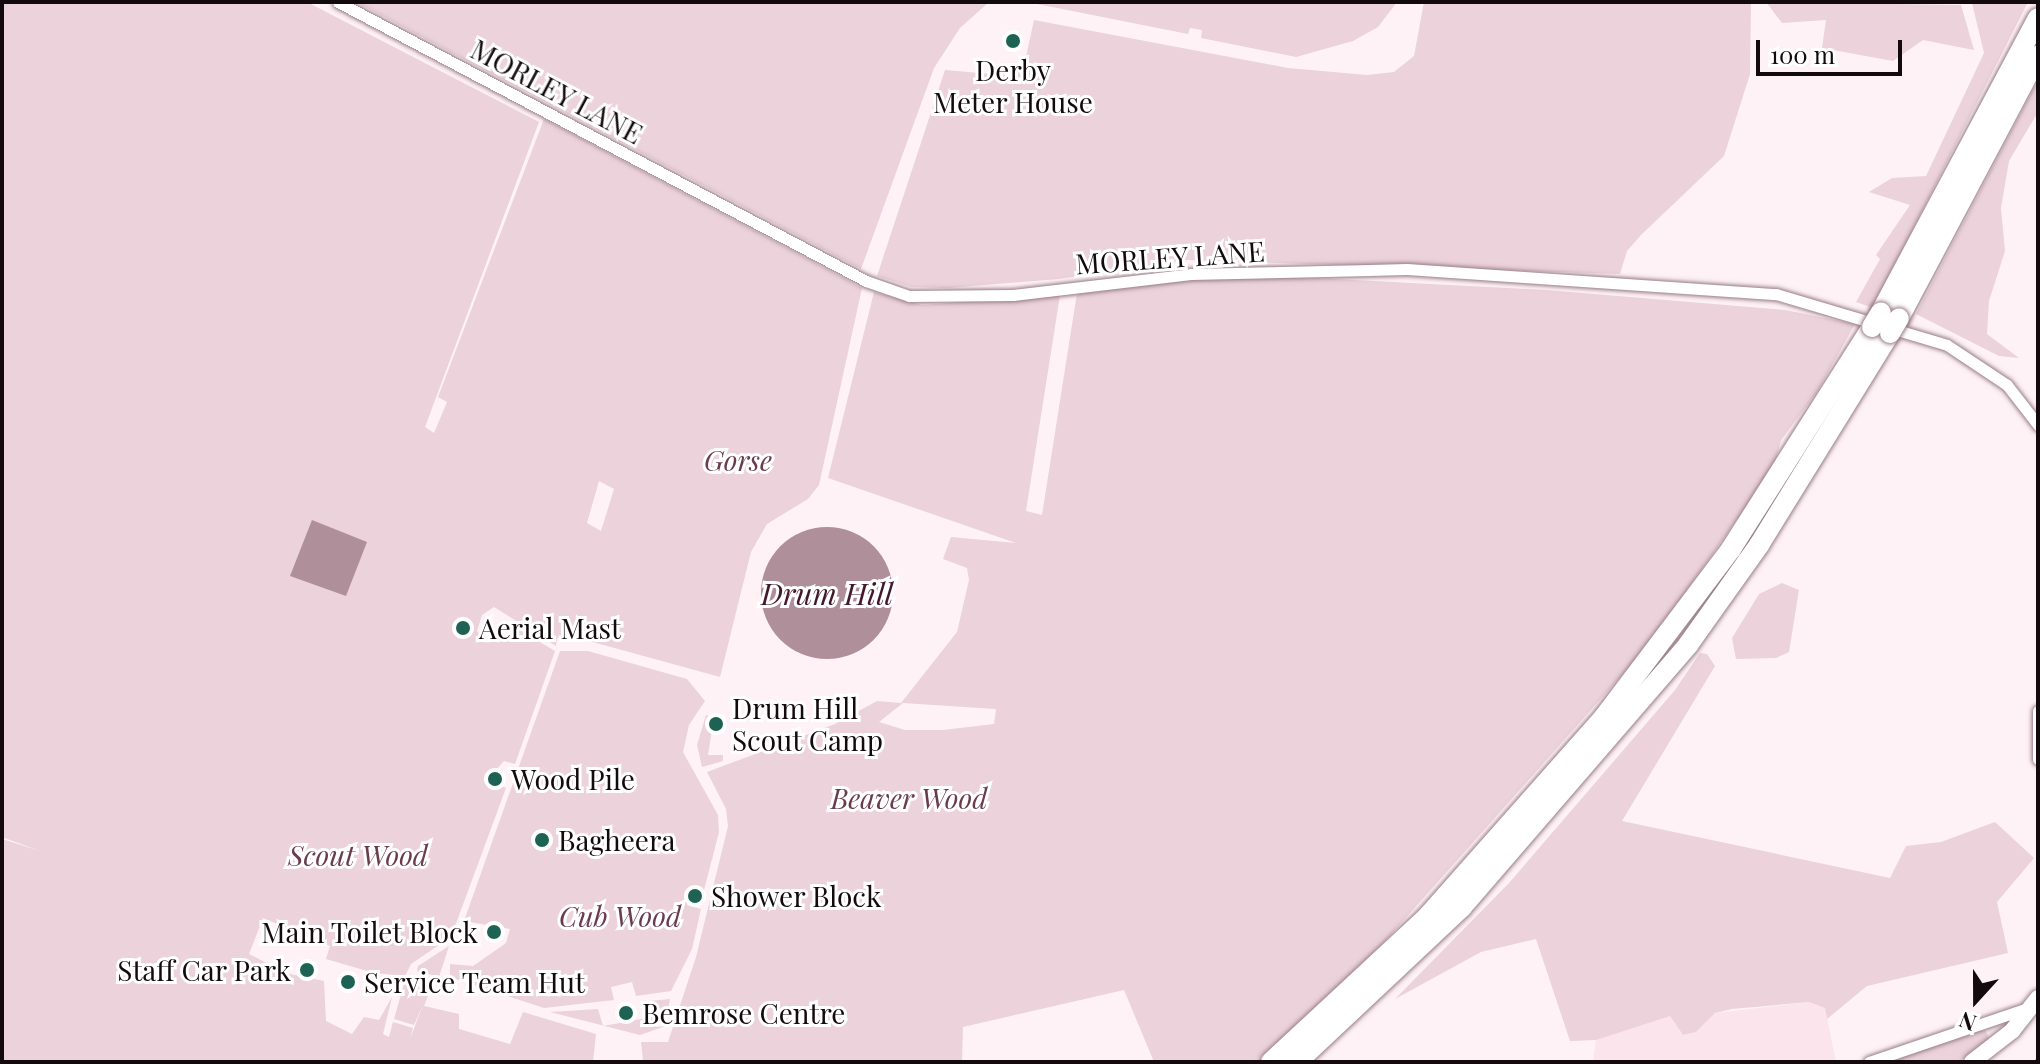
<!DOCTYPE html>
<style>
body{margin:0}
#map{position:relative;width:2040px;height:1064px;overflow:hidden;background:#fef2f6;font-family:"Playfair Display",serif}
div>[style]{position:absolute}
.built>*{inset:0;background:#fbe4ec}
.green>*{inset:0;background:#ebd2db}
.water>*{inset:0;background:#af8f9a}
.round{border-radius:50%}
.stream>*{height:3px;margin:-1.5px;padding:0 1.5px;transform-origin:1.5px;border-radius:1.5px;background:#af8f9a}
.roads{filter:drop-shadow(0 0 2px #987d86) drop-shadow(0 0 2px #987d86)}
.street>*{height:11px;margin:-5.5px;padding:0 5.5px;transform-origin:5.5px;border-radius:5.5px;background:#fff}
.secondary>*{height:16px;margin:-8px;padding:0 8px;transform-origin:8px;border-radius:8px;background:#fff}
.highway>*{height:20px;margin:-10px;padding:0 10px;transform-origin:10px;border-radius:10px;background:#fff}
.bridges{filter:drop-shadow(0 0 2px #987d86) drop-shadow(0 0 2px #987d86)}
.highway-bridge>*{height:20px;margin:-10px;padding:0 10px;transform-origin:10px;border-radius:10px;background:#fff}
.dots>*{width:22px;height:22px;translate:-50% -50%;box-sizing:border-box;border:4px solid #fff;border-radius:50%}
span{translate:-50% -50%;white-space:nowrap;text-align:center;line-height:1.15;-webkit-text-stroke:6px #fff;paint-order:stroke}
.poi-label{font-size:28px;color:#130a0d}
.left{translate:0 -50%;text-align:left}
.right{translate:-100% -50%;text-align:right}
.street-label{font-size:28px;color:#130a0d}
.park-label{font-size:28px;color:#6a3a4d;font-style:italic}
.water-label{font-size:30px;color:#43182b;font-style:italic}
.frame{position:absolute;inset:0;border:4px solid #130a0d;pointer-events:none}
.north{position:absolute;left:1936px;top:960px;width:80px;height:80px;-webkit-text-stroke:6px #fff;paint-order:stroke;rotate:201deg;font-size:22px;font-weight:700;line-height:32px;text-align:center;color:#130a0d}
.north::after{content:'';display:block;margin:auto;width:28px;height:36px;background:#130a0d;clip-path:polygon(50% 0,100% 100%,50% 72%,0 100%)}
.scale{position:absolute;left:1756px;top:40px;width:146px;height:36px;box-sizing:border-box;border:4px solid #130a0d;border-top:0;padding-left:10px;font-size:24px;line-height:28px;white-space:nowrap;color:#130a0d;-webkit-text-stroke:6px #fff;paint-order:stroke}
</style>
<div id="map">
<div class="built">
<div style="clip-path:polygon(1809px 1002px,1825px 1008px,1836px 1062px,1593px 1062px,1596px 1040px,1652px 1020px,1670px 1016px,1683px 1035px,1696px 1032px,1715px 1013px)"></div>
</div>
<div class="green">
<div style="clip-path:polygon(evenodd,2px 2px,307px 2px,539px 122px,425px 427px,434px 433px,447px 402px,438px 397px,544px 119px,862px 288px,819px 485px,808px 499px,767px 524px,751px 552px,720px 677px,589px 641px,557px 638px,556px 646px,494px 607px,482px 615px,477px 631px,482px 636px,504px 638px,518px 629px,555px 651px,515px 764px,504px 761px,487px 780px,506px 788px,451px 937px,411px 964px,405px 976px,374px 973px,326px 959px,330px 946px,263px 918px,249px 954px,286px 973px,324px 981px,326px 1021px,352px 1034px,364px 1017px,379px 1020px,392px 997px,383px 1034px,389px 1037px,393px 1022px,413px 1028px,410px 1039px,423px 1005px,414px 1025px,394px 1019px,404px 984px,431px 988px,424px 1006px,459px 1014px,459px 1029px,510px 1044px,523px 1012px,596px 1034px,593px 1062px,2px 1062px,2px 839px,40px 851px,2px 837px,2px 2px,599px 481px,614px 489px,601px 531px,587px 523px,599px 481px)"></div>
<div style="clip-path:polygon(356px 2px,989px 2px,960px 28px,934px 68px,861px 269px)"></div>
<div style="clip-path:polygon(1027px 2px,1397px 2px,1378px 27px,1353px 41px,1296px 57px,1201px 38px,1202px 30px,1190px 28px,1188px 34px)"></div>
<div style="clip-path:polygon(1424px 2px,1751px 2px,1750px 74px,1724px 156px,1641px 235px,1627px 251px,1620px 274px,1186px 260px,1059px 279px,948px 288px,911px 287px,877px 276px,945px 70px,1013px 76px,1024px 66px,1034px 20px,1288px 68px,1367px 75px,1394px 72px,1414px 56px)"></div>
<div style="clip-path:polygon(1766px 2px,1961px 5px,1974px 50px,1923px 40px,1893px 61px,1822px 48px,1826px 20px,1782px 23px)"></div>
<div style="clip-path:polygon(2028px 2px,1873px 308px,1856px 302px,1880px 259px,1876px 255px,1910px 205px,1869px 192px,1892px 178px,1926px 176px,1984px 53px,1972px 3px)"></div>
<div style="clip-path:polygon(2038px 80px,2038px 112px,2009px 161px,2001px 208px,2005px 251px,1989px 301px,1987px 334px,2019px 358px,1999px 356px,1916px 314px)"></div>
<div style="clip-path:polygon(evenodd,1179px 278px,1316px 278px,1546px 290px,1785px 310px,1855px 324px,1817px 392px,1781px 440px,1774px 467px,1646px 648px,1386px 940px,1262px 1062px,1154px 1062px,1124px 990px,963px 1027px,962px 1062px,639px 1062px,643px 1059px,641px 1042px,668px 1042px,696px 957px,728px 826px,726px 809px,707px 772px,835px 724px,877px 701px,901px 703px,957px 632px,969px 580px,967px 568px,943px 559px,951px 537px,1016px 543px,828px 478px,874px 292px,922px 305px,1060px 295px,1026px 511px,1042px 515px,1077px 293px,1179px 278px,903px 703px,995px 709px,996px 710px,994px 724px,943px 730px,905px 730px,879px 722px,903px 703px)"></div>
<div style="clip-path:polygon(1782px 583px,1799px 590px,1789px 652px,1776px 658px,1736px 659px,1732px 638px,1759px 594px)"></div>
<div style="clip-path:polygon(560px 651px,588px 651px,687px 679px,705px 701px,689px 725px,683px 752px,718px 815px,719px 832px,703px 894px,689px 892px,687px 905px,701px 909px,692px 949px,671px 991px,636px 996px,632px 982px,611px 987px,614px 1000px,544px 1008px,450px 977px,450px 964px,473px 966px,506px 943px,510px 929px,464px 921px)"></div>
<div style="clip-path:polygon(1700px 653px,1707px 654px,1715px 666px,1622px 821px,1890px 878px,1906px 846px,1941px 842px,1995px 822px,2034px 858px,1997px 902px,2008px 953px,1867px 986px,1827px 1019px,1825px 1008px,1809px 1002px,1732px 1009px,1715px 1013px,1696px 1032px,1683px 1035px,1670px 1016px,1596px 1040px,1570px 1041px,1536px 939px,1481px 952px,1395px 999px,1509px 883px,1675px 690px)"></div>
<div style="clip-path:polygon(706px 715px,714px 717px,708px 755px,723px 755px,723px 761px,702px 767px,697px 745px)"></div>
<div style="clip-path:polygon(449px 946px,439px 977px,417px 971px,418px 966px)"></div>
<div style="clip-path:polygon(670px 999px,667px 1015px,653px 1017px,656px 1027px,666px 1026px,640px 1035px,550px 1012px,598px 1009px,603px 1026px,652px 1017px,650px 1001px)"></div>
<div style="clip-path:polygon(1975px 1031px,1986px 1031px,1990px 1041px,1958px 1062px,1884px 1062px)"></div>
</div>
<div class="water">
<div style="clip-path:polygon(312px 520px,367px 542px,346px 596px,290px 576px)"></div>
<div class="round" style="left:761px;top:527px;width:132px;height:132px"></div>
</div>
<div class="stream">
<div style="left:2035px;top:1062px;width:6px;rotate:-59deg"></div>
</div>
<div class="roads">
<div class="street">
<div style="left:338px;top:2px;width:597px;rotate:27.85deg"></div>
<div style="left:866px;top:281px;width:46px;rotate:19.2deg"></div>
<div style="left:909px;top:296px;width:104px;rotate:-0.6deg"></div>
<div style="left:1013px;top:295px;width:179px;rotate:-6.7deg"></div>
<div style="left:1191px;top:274px;width:216px;rotate:-1.3deg"></div>
<div style="left:1407px;top:269px;width:370px;rotate:3.9deg"></div>
<div style="left:1776px;top:294px;width:178px;rotate:16.6deg"></div>
<div style="left:1947px;top:345px;width:72px;rotate:33.7deg"></div>
<div style="left:2007px;top:385px;width:51px;rotate:52.2deg"></div>
<div style="left:2038px;top:711px;width:48px;rotate:90deg"></div>
<div style="left:1869px;top:1062px;width:171px;rotate:-18.8deg"></div>
</div>
<div class="secondary">
<div style="left:1972px;top:1062px;width:51px;rotate:-37.8deg"></div>
<div style="left:2012px;top:1031px;width:42px;rotate:-51.8deg"></div>
</div>
<div class="highway">
<div style="left:1881px;top:312px;width:333px;rotate:-61.9deg"></div>
<div style="left:1899px;top:318px;width:297px;rotate:-62.1deg"></div>
<div style="left:1271px;top:1062px;width:214px;rotate:-42.9deg"></div>
<div style="left:1428px;top:916px;width:266px;rotate:-48.5deg"></div>
<div style="left:1604px;top:717px;width:211px;rotate:-52.9deg"></div>
<div style="left:1731px;top:549px;width:263px;rotate:-57.6deg"></div>
<div style="left:1297px;top:1062px;width:226px;rotate:-43.2deg"></div>
<div style="left:1462px;top:907px;width:346px;rotate:-49.2deg"></div>
<div style="left:1688px;top:645px;width:123px;rotate:-54.6deg"></div>
<div style="left:1759px;top:545px;width:249px;rotate:-58.3deg"></div>
</div>
</div>
<div class="bridges">
<div class="highway-bridge">
<div style="left:1872px;top:327px;width:17px;rotate:-59deg"></div>
<div style="left:1890px;top:333px;width:17px;rotate:-59deg"></div>
</div>
</div>
<div class="dots">
<div style="left:1013px;top:41px;background:#1e6253"></div>
<div style="left:463px;top:628px;background:#1e6253"></div>
<div style="left:716px;top:724px;background:#1e6253"></div>
<div style="left:495px;top:779px;background:#1e6253"></div>
<div style="left:542px;top:840px;background:#1e6253"></div>
<div style="left:695px;top:896px;background:#1e6253"></div>
<div style="left:494px;top:932px;background:#1e6253"></div>
<div style="left:307px;top:970px;background:#1e6253"></div>
<div style="left:348px;top:982px;background:#1e6253"></div>
<div style="left:626px;top:1013px;background:#1e6253"></div>
</div>
<div class="poi-label">
<span style="left:1013px;top:86px">Derby<br>Meter House</span>
<span class="left" style="left:479px;top:628px">Aerial Mast</span>
<span class="left" style="left:732px;top:724px">Drum Hill<br>Scout Camp</span>
<span class="left" style="left:511px;top:779px">Wood Pile</span>
<span class="left" style="left:558px;top:840px">Bagheera</span>
<span class="left" style="left:711px;top:896px">Shower Block</span>
<span class="right" style="left:478px;top:932px">Main Toilet Block</span>
<span class="right" style="left:291px;top:970px">Staff Car Park</span>
<span class="left" style="left:364px;top:982px">Service Team Hut</span>
<span class="left" style="left:642px;top:1013px">Bemrose Centre</span>
</div>
<div class="street-label">
<span style="left:557px;top:91px;rotate:28deg">MORLEY LANE</span>
<span style="left:1170px;top:257px;rotate:-4deg">MORLEY LANE</span>
</div>
<div class="park-label">
<span style="left:738px;top:460px">Gorse</span>
<span style="left:909px;top:798px">Beaver Wood</span>
<span style="left:358px;top:855px">Scout Wood</span>
<span style="left:620px;top:916px">Cub Wood</span>
</div>
<div class="water-label">
<span style="left:827px;top:593px">Drum Hill</span>
</div>
<div class="frame"></div>
<div class="north">N</div>
<div class="scale">100 m</div>
</div>
